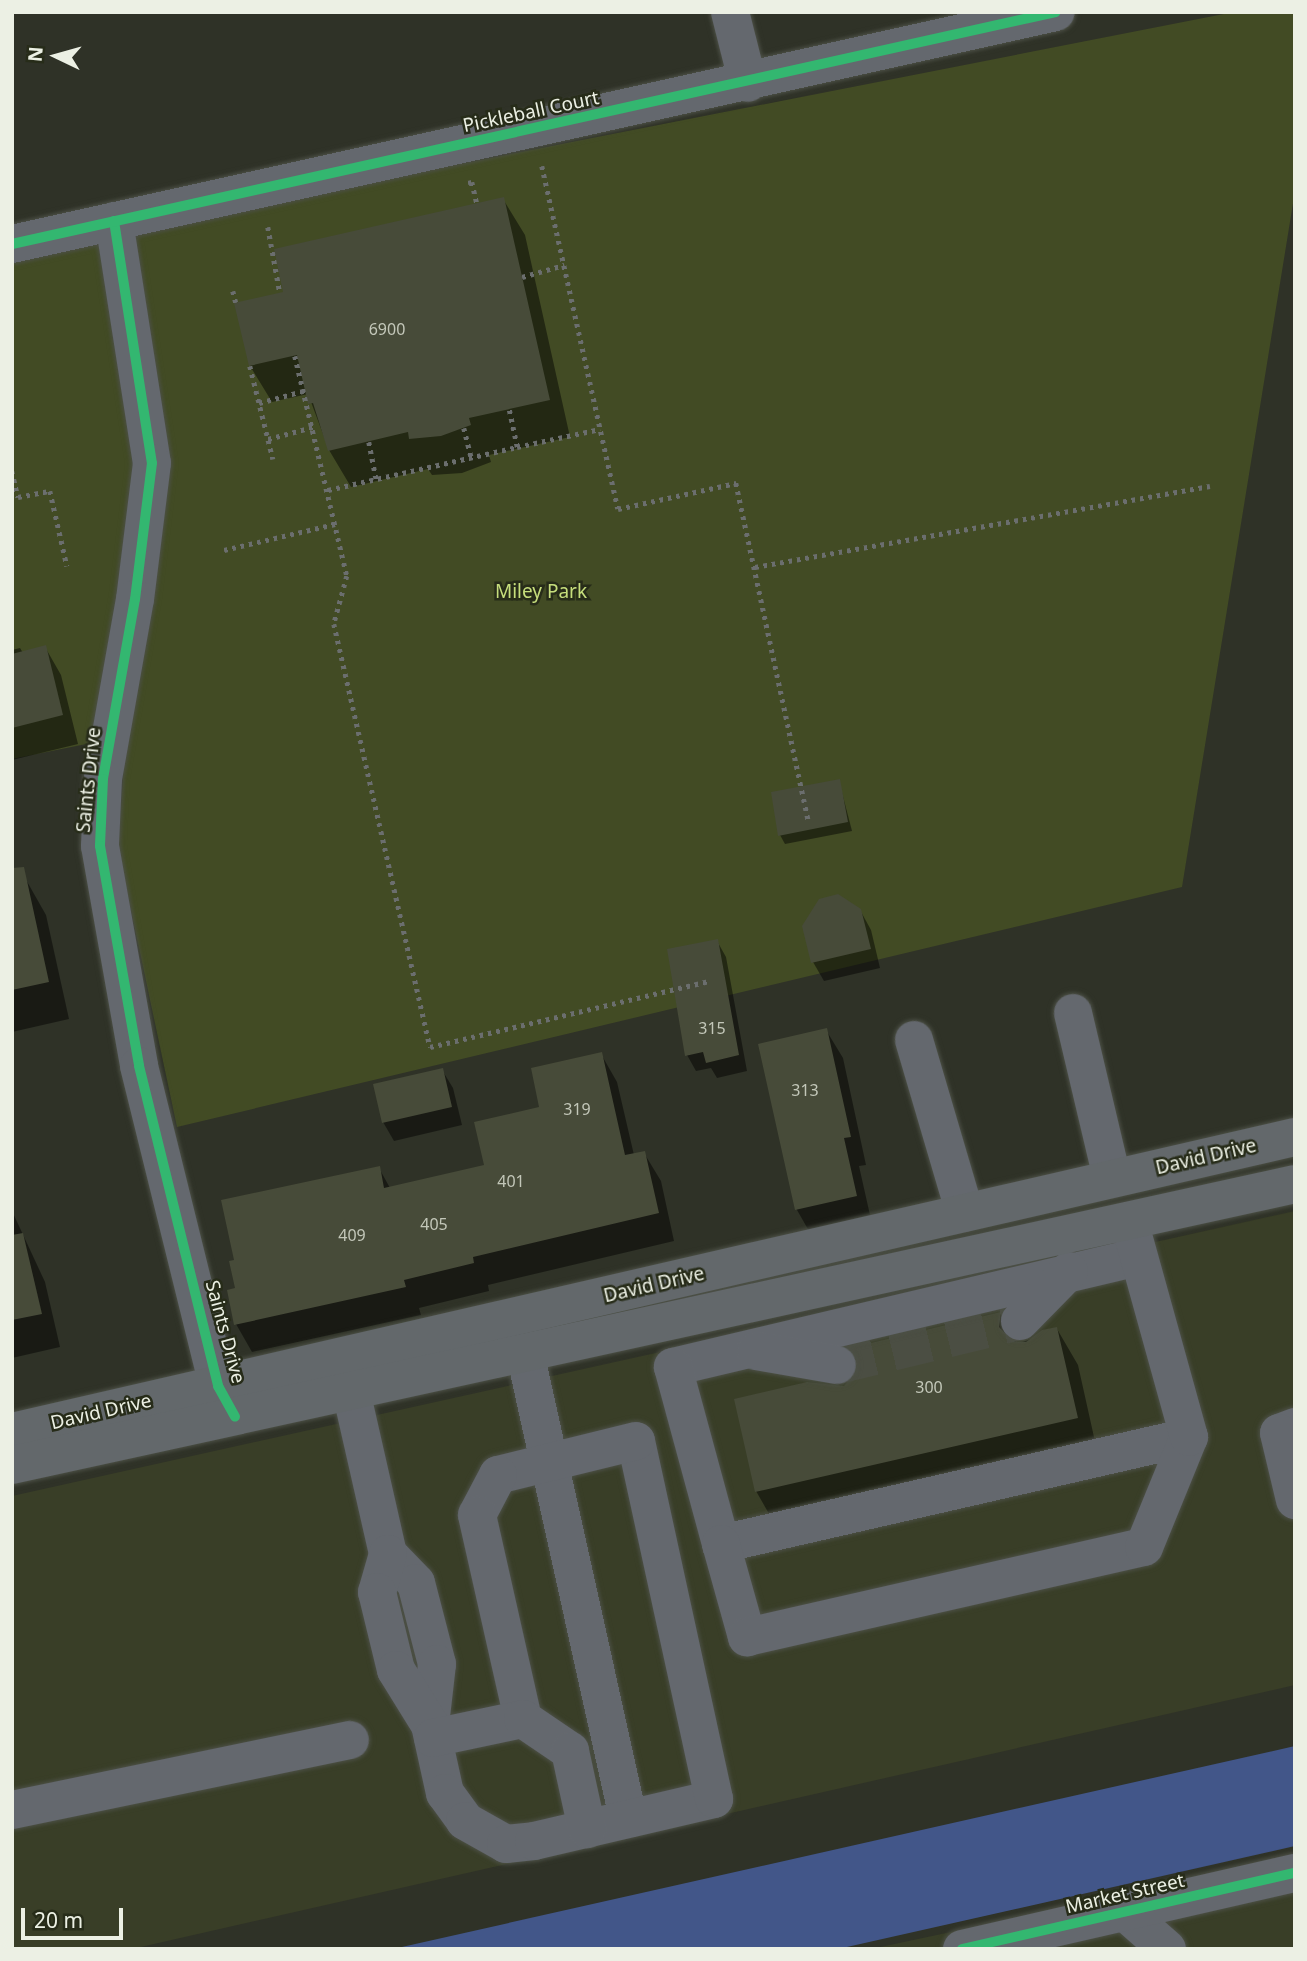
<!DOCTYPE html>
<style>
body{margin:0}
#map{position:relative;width:1307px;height:1961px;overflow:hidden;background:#2f3227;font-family:"Noto Sans",sans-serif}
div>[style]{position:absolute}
.built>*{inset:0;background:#393e27}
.green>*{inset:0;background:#424b24}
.water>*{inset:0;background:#425689}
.shadow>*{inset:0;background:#0007}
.building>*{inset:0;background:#474b39}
.minor-tunnel>*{height:38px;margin-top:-19px;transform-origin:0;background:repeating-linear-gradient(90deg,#4b4e43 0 38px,transparent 0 57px)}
.path>*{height:4.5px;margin-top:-2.25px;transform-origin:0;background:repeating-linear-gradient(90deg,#6b6e6e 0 3.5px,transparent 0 8.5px)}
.roads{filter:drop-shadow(0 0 2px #4c5046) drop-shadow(0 0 2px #4c5046)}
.minor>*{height:38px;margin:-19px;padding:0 19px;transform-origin:19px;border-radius:19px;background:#64686e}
.major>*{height:38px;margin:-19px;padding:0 19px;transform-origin:19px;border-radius:19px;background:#63686b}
.cycleway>*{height:10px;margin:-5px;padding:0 5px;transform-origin:5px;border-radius:5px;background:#33b770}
span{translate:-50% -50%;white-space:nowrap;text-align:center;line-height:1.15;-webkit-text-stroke:5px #272c19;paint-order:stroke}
.number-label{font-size:16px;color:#c3c7b9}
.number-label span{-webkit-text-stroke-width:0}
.street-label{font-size:19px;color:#ecf0e4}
.park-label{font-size:19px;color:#c6de7c}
.frame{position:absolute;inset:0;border:14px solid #ecf0e4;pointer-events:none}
.north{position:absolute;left:21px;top:21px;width:70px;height:70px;-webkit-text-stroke:5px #272c19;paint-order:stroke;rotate:275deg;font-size:19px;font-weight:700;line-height:28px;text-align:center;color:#ecf0e4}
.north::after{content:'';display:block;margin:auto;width:24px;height:32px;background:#ecf0e4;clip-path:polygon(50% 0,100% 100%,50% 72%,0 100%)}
.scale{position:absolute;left:21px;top:1908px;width:102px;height:32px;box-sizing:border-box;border:4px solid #ecf0e4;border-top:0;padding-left:9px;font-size:21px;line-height:24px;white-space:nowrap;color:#ecf0e4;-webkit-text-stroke:5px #272c19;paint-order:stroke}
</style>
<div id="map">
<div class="built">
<div style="clip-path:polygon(1295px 1211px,1295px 1685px,132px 1949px,12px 1949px,12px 1496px)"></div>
<div style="clip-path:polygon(1295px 1859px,1295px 1949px,871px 1949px)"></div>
</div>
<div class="green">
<div style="clip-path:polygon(1234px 12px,1295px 12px,1295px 191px,1182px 887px,177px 1127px,118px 849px,126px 736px,12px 759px,12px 252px)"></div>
</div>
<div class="water">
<div style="clip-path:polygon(1295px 1746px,1295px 1846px,838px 1949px,393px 1949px)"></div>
</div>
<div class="shadow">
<div style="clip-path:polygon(503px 199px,525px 235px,570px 437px,489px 455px,491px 462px,462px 473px,432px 475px,428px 469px,351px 487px,329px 450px,308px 394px,272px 402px,250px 366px,285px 294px)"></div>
<div style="clip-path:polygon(45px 647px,61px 675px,78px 744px,12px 760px,12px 650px,20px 648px,23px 653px)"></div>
<div style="clip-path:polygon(839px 781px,852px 831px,785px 844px,780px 835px)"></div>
<div style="clip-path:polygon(25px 878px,46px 915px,69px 1019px,12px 1032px,12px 881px)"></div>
<div style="clip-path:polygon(860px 910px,871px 930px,880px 968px,824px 981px,813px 962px)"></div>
<div style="clip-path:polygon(717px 941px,726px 957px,747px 1071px,717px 1078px,711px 1068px,696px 1071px,687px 1055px)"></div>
<div style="clip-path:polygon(826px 1030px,843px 1058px,866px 1165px,859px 1166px,872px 1224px,813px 1238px,797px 1210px,760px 1045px)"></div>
<div style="clip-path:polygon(601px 1054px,617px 1082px,634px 1155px,644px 1153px,661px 1181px,674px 1241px,488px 1285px,489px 1291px,419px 1308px,421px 1315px,252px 1352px,236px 1324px,237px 1289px,379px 1168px,390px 1188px,486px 1166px)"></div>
<div style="clip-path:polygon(442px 1070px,453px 1088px,462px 1125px,394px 1141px,383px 1122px)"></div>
<div style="clip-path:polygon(12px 1211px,45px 1282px,60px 1347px,12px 1358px)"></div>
<div style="clip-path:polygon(1000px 1314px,1017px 1344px,1057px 1329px,1078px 1365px,1098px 1455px,777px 1528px,756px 1491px)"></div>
</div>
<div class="building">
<div style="clip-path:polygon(504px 197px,550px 400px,469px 418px,471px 425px,441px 436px,409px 439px,408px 432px,328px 451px,313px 403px,308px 404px,297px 355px,249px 366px,234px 303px,283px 292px,274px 249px)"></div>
<div style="clip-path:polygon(46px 645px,63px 715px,12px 728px,12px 654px)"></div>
<div style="clip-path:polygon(840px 779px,848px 822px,778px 836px,771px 792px)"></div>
<div style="clip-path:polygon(24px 867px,49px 982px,12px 990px,12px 868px)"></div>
<div style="clip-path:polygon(838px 894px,861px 909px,871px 949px,811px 963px,802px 926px,819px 899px)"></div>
<div style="clip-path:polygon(718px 939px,739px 1055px,706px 1063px,703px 1052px,685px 1056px,667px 949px)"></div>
<div style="clip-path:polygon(827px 1028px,851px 1137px,844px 1138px,857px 1196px,795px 1210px,758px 1044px)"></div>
<div style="clip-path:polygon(602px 1052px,625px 1155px,645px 1151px,659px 1213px,473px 1257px,474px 1263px,404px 1280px,406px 1287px,234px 1325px,227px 1290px,235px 1288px,229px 1261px,234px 1260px,221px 1200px,380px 1166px,384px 1188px,484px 1165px,474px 1122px,539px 1107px,531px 1068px)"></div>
<div style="clip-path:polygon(443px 1068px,452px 1107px,382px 1123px,373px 1084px)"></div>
<div style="clip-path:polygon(23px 1233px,42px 1314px,12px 1320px,12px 1235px)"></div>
<div style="clip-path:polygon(1001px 1312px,999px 1327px,1014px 1342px,1026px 1342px,1042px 1330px,1057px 1327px,1078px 1418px,755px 1492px,734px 1399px,807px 1382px,844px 1386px,859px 1368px,850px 1348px)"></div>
</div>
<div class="minor-tunnel">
<div style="left:837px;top:1365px;width:188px;rotate:-13.5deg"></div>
</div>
<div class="path">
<div style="left:542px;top:166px;width:351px;rotate:77.5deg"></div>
<div style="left:618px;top:509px;width:121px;rotate:-12.4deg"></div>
<div style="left:736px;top:483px;width:348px;rotate:77.9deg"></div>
<div style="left:468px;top:183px;width:4px;rotate:-14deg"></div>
<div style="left:472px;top:182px;width:22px;rotate:77deg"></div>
<div style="left:268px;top:227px;width:67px;rotate:79.7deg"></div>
<div style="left:522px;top:277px;width:44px;rotate:-15.9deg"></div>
<div style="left:233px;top:291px;width:12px;rotate:76deg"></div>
<div style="left:295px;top:356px;width:226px;rotate:76.7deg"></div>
<div style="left:347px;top:576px;width:50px;rotate:105.2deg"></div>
<div style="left:334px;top:624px;width:434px;rotate:77.2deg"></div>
<div style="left:430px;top:1047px;width:288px;rotate:-13.3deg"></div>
<div style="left:250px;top:366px;width:96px;rotate:76.1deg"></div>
<div style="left:259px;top:403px;width:46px;rotate:-15.3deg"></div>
<div style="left:464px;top:428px;width:30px;rotate:76deg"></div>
<div style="left:268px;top:439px;width:47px;rotate:-14.9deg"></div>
<div style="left:369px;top:442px;width:38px;rotate:79deg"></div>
<div style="left:517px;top:447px;width:85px;rotate:-12.2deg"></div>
<div style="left:12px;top:471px;width:27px;rotate:77deg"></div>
<div style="left:18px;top:497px;width:33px;rotate:-11deg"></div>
<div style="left:50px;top:491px;width:77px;rotate:77.2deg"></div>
<div style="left:328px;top:490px;width:194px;rotate:-12.8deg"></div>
<div style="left:517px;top:447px;width:39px;rotate:-102deg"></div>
<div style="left:224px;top:550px;width:114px;rotate:-13.2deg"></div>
<div style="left:755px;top:567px;width:462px;rotate:-10.1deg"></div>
</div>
<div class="roads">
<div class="minor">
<div style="left:730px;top:12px;width:73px;rotate:75.8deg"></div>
<div style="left:114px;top:221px;width:245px;rotate:81.1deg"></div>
<div style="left:152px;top:463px;width:137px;rotate:97.1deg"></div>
<div style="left:135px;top:599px;width:183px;rotate:100.1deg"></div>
<div style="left:103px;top:779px;width:67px;rotate:92.6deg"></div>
<div style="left:100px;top:846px;width:223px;rotate:79.9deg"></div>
<div style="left:139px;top:1066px;width:330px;rotate:76.1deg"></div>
<div style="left:218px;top:1386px;width:31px;rotate:61deg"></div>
<div style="left:12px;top:244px;width:1069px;rotate:-12.53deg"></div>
<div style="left:1073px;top:1013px;width:170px;rotate:76.7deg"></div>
<div style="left:914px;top:1040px;width:180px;rotate:73.6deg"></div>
<div style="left:1138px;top:1257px;width:478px;rotate:166.7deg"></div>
<div style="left:673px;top:1367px;width:183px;rotate:74.8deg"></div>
<div style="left:721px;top:1544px;width:480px;rotate:-12.9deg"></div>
<div style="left:1020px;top:1321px;width:70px;rotate:-45.6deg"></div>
<div style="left:756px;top:1351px;width:82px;rotate:9.8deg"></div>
<div style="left:525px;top:1353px;width:477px;rotate:77.5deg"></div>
<div style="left:351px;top:1391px;width:167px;rotate:77.2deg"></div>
<div style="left:388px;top:1554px;width:40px;rotate:46deg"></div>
<div style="left:416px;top:1583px;width:84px;rotate:75.5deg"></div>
<div style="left:437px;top:1664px;width:61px;rotate:96.5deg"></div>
<div style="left:430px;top:1725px;width:70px;rotate:77.6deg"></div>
<div style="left:445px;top:1793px;width:34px;rotate:54deg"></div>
<div style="left:465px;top:1821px;width:47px;rotate:29.3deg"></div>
<div style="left:506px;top:1844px;width:28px;rotate:-6deg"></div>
<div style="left:534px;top:1841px;width:185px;rotate:-13.1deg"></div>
<div style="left:714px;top:1799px;width:366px;rotate:-102.3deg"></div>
<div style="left:636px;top:1441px;width:142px;rotate:166.2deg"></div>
<div style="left:498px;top:1475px;width:45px;rotate:117.7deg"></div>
<div style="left:477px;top:1515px;width:209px;rotate:77.3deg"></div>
<div style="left:1295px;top:1427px;width:17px;rotate:159deg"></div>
<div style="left:1279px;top:1433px;width:69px;rotate:76.6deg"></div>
<div style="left:721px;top:1544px;width:97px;rotate:74.4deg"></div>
<div style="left:747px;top:1637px;width:407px;rotate:-12.8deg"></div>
<div style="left:1144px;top:1547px;width:119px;rotate:-67.8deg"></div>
<div style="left:1189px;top:1437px;width:213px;rotate:-105.5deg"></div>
<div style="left:388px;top:1554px;width:40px;rotate:106deg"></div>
<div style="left:377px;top:1592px;width:80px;rotate:76.3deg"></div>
<div style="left:396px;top:1670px;width:65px;rotate:58.3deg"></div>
<div style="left:433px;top:1738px;width:92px;rotate:-11.9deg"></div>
<div style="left:523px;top:1719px;width:57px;rotate:34.2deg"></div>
<div style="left:570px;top:1751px;width:80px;rotate:77.7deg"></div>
<div style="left:12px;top:1810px;width:345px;rotate:-11.7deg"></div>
<div style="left:1125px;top:1912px;width:56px;rotate:41.4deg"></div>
<div style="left:962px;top:1949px;width:342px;rotate:-12.9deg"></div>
</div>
<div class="major">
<div style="left:12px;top:1432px;width:1316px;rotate:-12.95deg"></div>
<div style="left:12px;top:1465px;width:1313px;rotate:-12.35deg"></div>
</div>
</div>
<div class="cycleway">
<div style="left:114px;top:221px;width:245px;rotate:81.1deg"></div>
<div style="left:152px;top:463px;width:137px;rotate:97.1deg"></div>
<div style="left:135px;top:599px;width:183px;rotate:100.1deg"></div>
<div style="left:103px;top:779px;width:67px;rotate:92.6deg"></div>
<div style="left:100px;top:846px;width:223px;rotate:79.9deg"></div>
<div style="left:139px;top:1066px;width:330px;rotate:76.1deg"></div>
<div style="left:218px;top:1386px;width:35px;rotate:61deg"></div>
<div style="left:12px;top:244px;width:1069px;rotate:-12.53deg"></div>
<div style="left:962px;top:1949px;width:342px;rotate:-12.9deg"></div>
</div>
<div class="number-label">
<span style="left:387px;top:329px">6900</span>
<span style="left:712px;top:1028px">315</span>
<span style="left:805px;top:1090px">313</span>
<span style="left:577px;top:1109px">319</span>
<span style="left:511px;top:1181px">401</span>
<span style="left:434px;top:1224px">405</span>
<span style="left:352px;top:1235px">409</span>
<span style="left:929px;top:1387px">300</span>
</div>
<div class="street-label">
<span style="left:531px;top:112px;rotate:-12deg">Pickleball Court</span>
<span style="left:89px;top:780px;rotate:-84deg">Saints Drive</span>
<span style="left:1206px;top:1157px;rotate:-13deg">David Drive</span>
<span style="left:654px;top:1285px;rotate:-13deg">David Drive</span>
<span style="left:225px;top:1332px;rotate:75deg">Saints Drive</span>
<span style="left:101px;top:1412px;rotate:-13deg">David Drive</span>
<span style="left:1125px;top:1894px;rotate:-13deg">Market Street</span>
</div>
<div class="park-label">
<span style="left:541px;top:592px">Miley Park</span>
</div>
<div class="frame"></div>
<div class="north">N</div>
<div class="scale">20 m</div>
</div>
